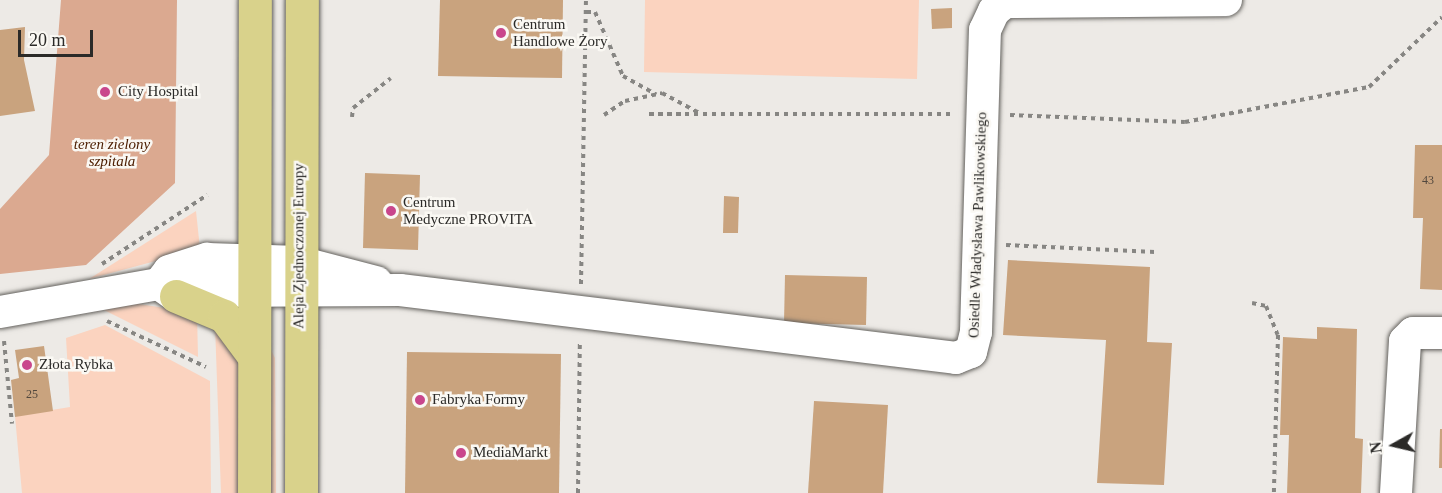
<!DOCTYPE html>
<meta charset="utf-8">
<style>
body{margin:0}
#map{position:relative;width:1442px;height:493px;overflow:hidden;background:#edeae6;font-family:"Times New Roman",serif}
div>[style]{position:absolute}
.green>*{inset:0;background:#fbd3bf}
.forest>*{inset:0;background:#dba990}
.building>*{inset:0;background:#c9a37e}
.path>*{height:4px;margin-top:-2px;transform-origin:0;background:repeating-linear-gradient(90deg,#878683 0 4.5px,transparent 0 9px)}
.roads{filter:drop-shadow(0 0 2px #64625e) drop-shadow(0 0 2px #64625e)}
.minor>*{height:32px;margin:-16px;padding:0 16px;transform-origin:16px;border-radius:16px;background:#fff}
.major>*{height:33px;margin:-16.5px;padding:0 16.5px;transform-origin:16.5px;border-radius:16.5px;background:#d9d28b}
.dots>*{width:16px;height:16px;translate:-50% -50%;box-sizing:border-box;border:3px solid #faf8f3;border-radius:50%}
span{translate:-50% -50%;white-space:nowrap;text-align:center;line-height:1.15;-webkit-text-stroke:5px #faf8f3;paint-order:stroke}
.number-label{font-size:12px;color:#52483e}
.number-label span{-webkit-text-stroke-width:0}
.poi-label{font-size:15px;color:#2b2a28}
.left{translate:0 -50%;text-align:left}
.park-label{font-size:15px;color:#4e2004;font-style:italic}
.street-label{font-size:15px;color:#2b2a28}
.north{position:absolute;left:1364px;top:415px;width:60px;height:60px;-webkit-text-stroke:4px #faf8f3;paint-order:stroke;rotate:262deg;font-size:16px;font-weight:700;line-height:24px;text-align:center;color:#2b2a28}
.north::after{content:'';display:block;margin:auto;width:21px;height:27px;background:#2b2a28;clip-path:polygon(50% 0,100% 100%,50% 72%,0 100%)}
.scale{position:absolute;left:18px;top:30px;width:75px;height:27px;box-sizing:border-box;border:3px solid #2b2a28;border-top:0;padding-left:8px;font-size:18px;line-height:21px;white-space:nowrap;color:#2b2a28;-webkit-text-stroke:4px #faf8f3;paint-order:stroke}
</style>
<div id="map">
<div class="green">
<div style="clip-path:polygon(645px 0,919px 0,917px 79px,644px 72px)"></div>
<div style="clip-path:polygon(196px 211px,200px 249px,89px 279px)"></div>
<div style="clip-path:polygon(139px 304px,197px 313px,198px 357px,96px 306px)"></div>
<div style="clip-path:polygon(105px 325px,210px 381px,211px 493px,22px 493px,15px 416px,70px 407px,66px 338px)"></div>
<div style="clip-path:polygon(215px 325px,238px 356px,239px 493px,221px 493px)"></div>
<div style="clip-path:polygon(268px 344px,275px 358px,276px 493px,268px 493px)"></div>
</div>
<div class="forest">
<div style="clip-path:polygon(61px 0,177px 0,175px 183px,86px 265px,0 274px,0 209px,49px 155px)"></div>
</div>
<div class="building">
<div style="clip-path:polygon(440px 0,563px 0,562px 78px,438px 76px)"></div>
<div style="clip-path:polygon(952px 8px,952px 28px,932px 29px,931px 9px)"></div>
<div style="clip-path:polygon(25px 27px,24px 60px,35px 111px,0 116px,0 30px)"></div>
<div style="clip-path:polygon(1415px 145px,1442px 145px,1442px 290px,1420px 289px,1423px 218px,1413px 218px)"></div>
<div style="clip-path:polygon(365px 173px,420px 175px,418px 250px,363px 248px)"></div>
<div style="clip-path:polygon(724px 196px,739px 197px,738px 233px,723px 233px)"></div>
<div style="clip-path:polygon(1008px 260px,1150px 267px,1147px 342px,1172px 343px,1164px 485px,1097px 483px,1106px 340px,1003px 335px)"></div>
<div style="clip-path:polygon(785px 275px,867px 277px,866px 325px,784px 323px)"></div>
<div style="clip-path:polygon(1317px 327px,1357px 329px,1355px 438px,1363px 439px,1361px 493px,1287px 493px,1289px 435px,1280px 435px,1283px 337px,1317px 339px)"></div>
<div style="clip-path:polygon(44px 346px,53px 411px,15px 417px,11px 380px,19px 378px,15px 350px)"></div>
<div style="clip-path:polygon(407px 352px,561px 354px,559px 493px,405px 493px)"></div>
<div style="clip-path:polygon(814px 401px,888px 405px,883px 493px,808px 493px)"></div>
<div style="clip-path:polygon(1440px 429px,1442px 429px,1442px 468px,1439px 468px)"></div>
</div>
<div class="path">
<div style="left:586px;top:12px;width:9px"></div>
<div style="left:595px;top:12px;width:70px;rotate:66.4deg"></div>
<div style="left:623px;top:76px;width:38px;rotate:29deg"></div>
<div style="left:649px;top:114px;width:306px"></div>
<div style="left:604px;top:115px;width:25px;rotate:-34deg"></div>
<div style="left:625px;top:101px;width:38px;rotate:-12deg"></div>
<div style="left:662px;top:93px;width:44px;rotate:28.3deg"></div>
<div style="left:1010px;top:115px;width:175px;rotate:2.3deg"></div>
<div style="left:1185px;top:122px;width:187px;rotate:-10.8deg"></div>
<div style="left:1369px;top:87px;width:101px;rotate:-43.8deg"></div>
<div style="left:352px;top:117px;width:9px;rotate:-84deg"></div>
<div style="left:353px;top:108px;width:48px;rotate:-38.3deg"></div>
<div style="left:1006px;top:245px;width:149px;rotate:2.7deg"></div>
<div style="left:102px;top:264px;width:126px;rotate:-33.3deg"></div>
<div style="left:581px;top:284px;width:284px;rotate:-89deg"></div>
<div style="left:1252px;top:303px;width:14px;rotate:12deg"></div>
<div style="left:1266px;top:306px;width:31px;rotate:68deg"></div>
<div style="left:1278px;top:335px;width:158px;rotate:91.5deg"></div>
<div style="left:107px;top:321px;width:109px;rotate:24.9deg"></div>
<div style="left:4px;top:341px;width:83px;rotate:84.5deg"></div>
<div style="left:578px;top:493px;width:153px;rotate:-89.3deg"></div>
</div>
<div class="roads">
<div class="minor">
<div style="left:159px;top:284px;width:21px;rotate:35deg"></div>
<div style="left:176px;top:296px;width:16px;rotate:-18deg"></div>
<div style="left:191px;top:291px;width:209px;rotate:-0.3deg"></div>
<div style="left:400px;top:290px;width:560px;rotate:6.97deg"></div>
<div style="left:956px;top:358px;width:16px;rotate:-22deg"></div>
<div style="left:971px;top:352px;width:21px;rotate:-76deg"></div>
<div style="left:976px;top:332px;width:302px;rotate:-88.3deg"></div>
<div style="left:985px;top:30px;width:21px;rotate:-65deg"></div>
<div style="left:994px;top:11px;width:14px;rotate:-39deg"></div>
<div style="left:1005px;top:2px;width:221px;rotate:-0.5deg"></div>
<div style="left:0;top:312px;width:161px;rotate:-10deg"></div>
<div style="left:159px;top:284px;width:16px;rotate:-52deg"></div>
<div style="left:169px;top:271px;width:40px;rotate:-18deg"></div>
<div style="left:207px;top:259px;width:92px;rotate:1.9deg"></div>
<div style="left:299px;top:262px;width:80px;rotate:14.6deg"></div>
<div style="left:1396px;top:493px;width:152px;rotate:-86.6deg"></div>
<div style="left:1405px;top:341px;width:11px;rotate:-45deg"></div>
<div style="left:1413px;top:333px;width:29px"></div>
</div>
<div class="major">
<div style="left:176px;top:296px;width:52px;rotate:22.6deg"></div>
<div style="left:224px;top:316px;width:49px;rotate:53.4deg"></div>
<div style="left:254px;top:493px;width:493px;rotate:-89.9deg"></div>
<div style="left:301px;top:493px;width:493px;rotate:-89.9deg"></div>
</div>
</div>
<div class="dots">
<div style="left:501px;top:33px;background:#c9468c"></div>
<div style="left:105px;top:92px;background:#c9468c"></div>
<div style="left:391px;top:211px;background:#c9468c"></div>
<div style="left:27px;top:365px;background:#c9468c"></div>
<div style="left:420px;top:400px;background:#c9468c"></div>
<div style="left:461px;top:453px;background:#c9468c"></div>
</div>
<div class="number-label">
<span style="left:1428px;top:181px">43</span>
<span style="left:32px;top:395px">25</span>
</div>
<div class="poi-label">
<span class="left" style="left:513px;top:33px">Centrum<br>Handlowe Żory</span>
<span class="left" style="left:118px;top:92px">City Hospital</span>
<span class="left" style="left:403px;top:211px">Centrum<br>Medyczne PROVITA</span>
<span class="left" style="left:39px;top:365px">Złota Rybka</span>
<span class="left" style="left:432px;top:400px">Fabryka Formy</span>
<span class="left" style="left:473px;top:453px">MediaMarkt</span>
</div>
<div class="park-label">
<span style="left:112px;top:153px">teren zielony<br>szpitala</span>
</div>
<div class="street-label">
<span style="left:978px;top:225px;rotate:-88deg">Osiedle Władysława Pawlikowskiego</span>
<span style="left:299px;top:246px;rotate:-90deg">Aleja Zjednoczonej Europy</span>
</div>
<div class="north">N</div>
<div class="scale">20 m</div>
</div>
